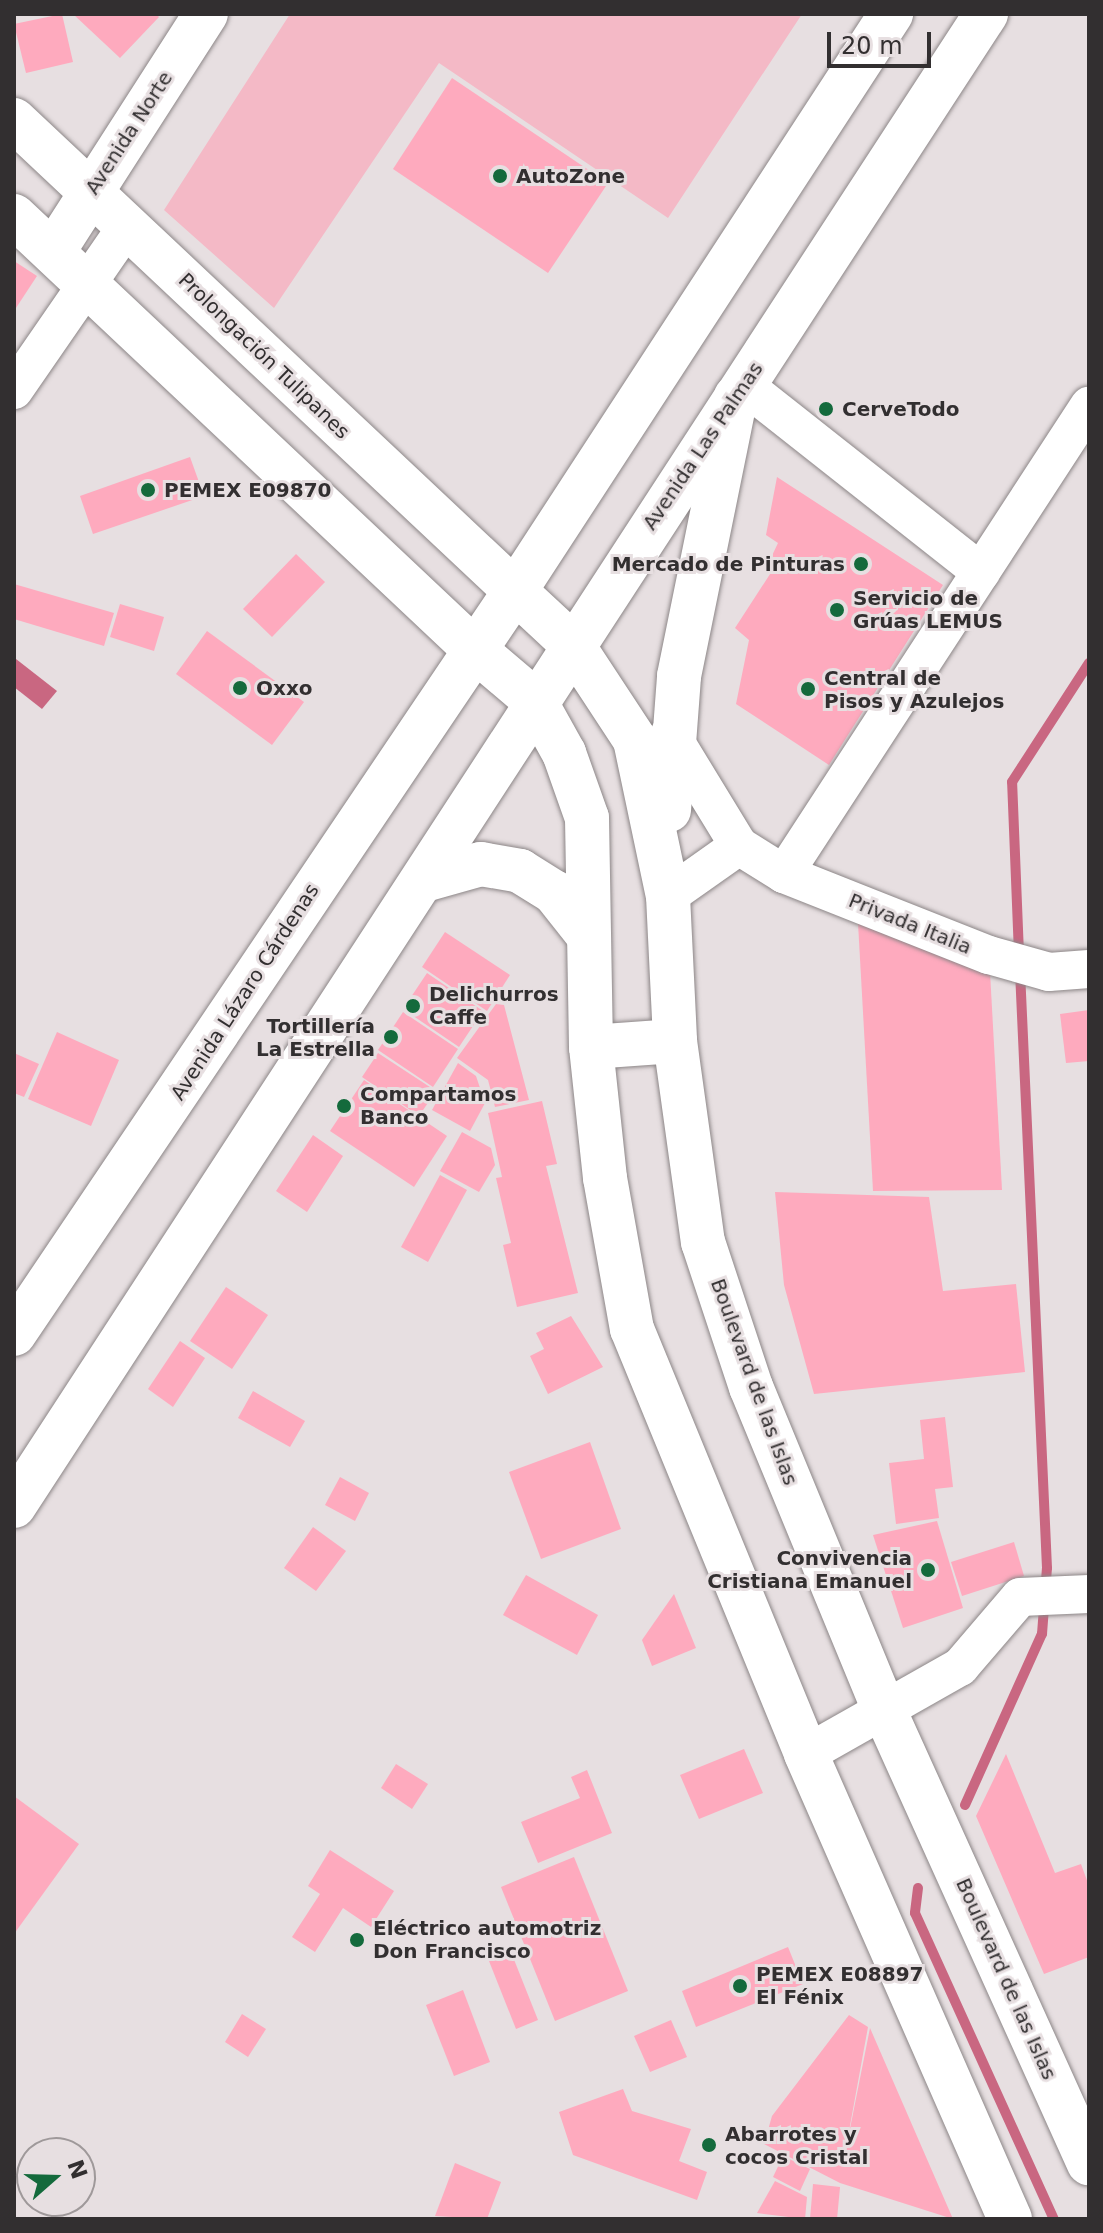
<!DOCTYPE html>
<meta charset="utf-8">
<style>
body{margin:0}
#map{position:relative;width:1103px;height:2233px;overflow:hidden;background:#e7dfe1;font-family:"DejaVu Sans",sans-serif}
div>[style]{position:absolute}
.green>*{inset:0;background:#f4b9c6}
.water>*{inset:0;background:#c96781}
.stream>*{height:10px;margin:-5px;padding:0 5px;transform-origin:5px;border-radius:5px;background:#c96781}
.building>*{inset:0;background:#feaabe}
.roads{filter:drop-shadow(0 0 2px #8c8687) drop-shadow(0 0 2px #8c8687)}
.street>*{height:38px;margin:-19px;padding:0 19px;transform-origin:19px;border-radius:19px;background:#fff}
.secondary>*{height:44px;margin:-22px;padding:0 22px;transform-origin:22px;border-radius:22px;background:#fff}
.primary>*{height:44px;margin:-22px;padding:0 22px;transform-origin:22px;border-radius:22px;background:#fff}
.highway>*{height:44px;margin:-22px;padding:0 22px;transform-origin:22px;border-radius:22px;background:#fff}
.dots>*{width:22px;height:22px;translate:-50% -50%;box-sizing:border-box;border:4px solid #e7dfe1;border-radius:50%}
span{translate:-50% -50%;white-space:nowrap;text-align:center;line-height:1.15;-webkit-text-stroke:6px #e7dfe1;paint-order:stroke}
.street-label{font-size:20px;color:#322f30}
.poi-label{font-size:20px;color:#322f30;font-weight:700}
.left{translate:0 -50%;text-align:left}
.right{translate:-100% -50%;text-align:right}
.frame{position:absolute;inset:0;border:16px solid #322f30;pointer-events:none}
.north{position:absolute;left:16px;top:2137px;width:80px;height:80px;box-sizing:border-box;background:#e7dfe1;border:2px solid #9f999a;border-radius:50%;rotate:70deg;font-size:22px;font-weight:700;line-height:32px;text-align:center;color:#322f30}
.north::after{content:'';display:block;margin:auto;width:28px;height:36px;background:#146a3c;clip-path:polygon(50% 0,100% 100%,50% 72%,0 100%)}
.scale{position:absolute;left:827px;top:32px;width:104px;height:36px;box-sizing:border-box;border:4px solid #322f30;border-top:0;padding-left:10px;font-size:24px;line-height:28px;white-space:nowrap;color:#322f30;-webkit-text-stroke:6px #e7dfe1;paint-order:stroke}
</style>
<div id="map">
<div class="green">
<div style="clip-path:polygon(290px 14px,802px 14px,668px 218px,439px 63px,274px 308px,164px 210px)"></div>
</div>
<div class="water">
<div style="clip-path:polygon(16px 659px,57px 691px,42px 709px,14px 687px)"></div>
</div>
<div class="stream">
<div style="left:1019px;top:954px;width:172px;rotate:-92.3deg"></div>
<div style="left:1012px;top:782px;width:142px;rotate:-57.1deg"></div>
<div style="left:965px;top:1805px;width:188px;rotate:-65.8deg"></div>
<div style="left:1042px;top:1634px;width:66px;rotate:-85.7deg"></div>
<div style="left:1047px;top:1568px;width:599px;rotate:-92.59deg"></div>
<div style="left:918px;top:1888px;width:25px;rotate:97deg"></div>
<div style="left:915px;top:1913px;width:336px;rotate:65.6deg"></div>
</div>
<div class="building">
<div style="clip-path:polygon(62px 14px,73px 62px,26px 73px,14px 24px)"></div>
<div style="clip-path:polygon(73px 14px,156px 14px,159px 17px,120px 58px)"></div>
<div style="clip-path:polygon(452px 78px,608px 183px,548px 273px,393px 169px)"></div>
<div style="clip-path:polygon(14px 261px,37px 276px,14px 311px)"></div>
<div style="clip-path:polygon(190px 457px,204px 496px,93px 534px,80px 496px)"></div>
<div style="clip-path:polygon(777px 477px,943px 585px,829px 765px,736px 704px,749px 640px,735px 628px,772px 571px,768px 564px,778px 543px,766px 535px)"></div>
<div style="clip-path:polygon(296px 554px,325px 582px,272px 637px,243px 609px)"></div>
<div style="clip-path:polygon(14px 584px,114px 613px,104px 646px,14px 619px)"></div>
<div style="clip-path:polygon(120px 604px,164px 617px,154px 651px,110px 637px)"></div>
<div style="clip-path:polygon(207px 631px,304px 702px,272px 745px,176px 674px)"></div>
<div style="clip-path:polygon(858px 923px,990px 972px,1002px 1190px,873px 1191px)"></div>
<div style="clip-path:polygon(445px 932px,510px 975px,487px 1011px,422px 967px)"></div>
<div style="clip-path:polygon(427px 973px,483px 1011px,459px 1047px,403px 1009px)"></div>
<div style="clip-path:polygon(496px 1004px,504px 1005px,529px 1100px,495px 1107px,488px 1080px,457px 1058px)"></div>
<div style="clip-path:polygon(1089px 1010px,1089px 1061px,1066px 1063px,1060px 1014px)"></div>
<div style="clip-path:polygon(403px 1012px,458px 1049px,433px 1087px,378px 1050px)"></div>
<div style="clip-path:polygon(57px 1032px,119px 1060px,91px 1126px,28px 1099px)"></div>
<div style="clip-path:polygon(14px 1053px,39px 1064px,24px 1097px,14px 1093px)"></div>
<div style="clip-path:polygon(378px 1053px,436px 1091px,419px 1116px,362px 1077px)"></div>
<div style="clip-path:polygon(458px 1063px,476px 1076px,485px 1103px,470px 1131px,432px 1110px)"></div>
<div style="clip-path:polygon(364px 1080px,447px 1136px,414px 1187px,330px 1131px)"></div>
<div style="clip-path:polygon(542px 1101px,557px 1164px,546px 1166px,578px 1293px,517px 1307px,503px 1245px,511px 1243px,496px 1178px,502px 1177px,488px 1113px)"></div>
<div style="clip-path:polygon(462px 1132px,491px 1148px,495px 1165px,479px 1192px,440px 1171px)"></div>
<div style="clip-path:polygon(313px 1135px,343px 1156px,307px 1212px,276px 1191px)"></div>
<div style="clip-path:polygon(440px 1175px,467px 1190px,428px 1262px,401px 1247px)"></div>
<div style="clip-path:polygon(775px 1192px,929px 1197px,943px 1291px,1016px 1284px,1025px 1372px,814px 1394px,784px 1285px)"></div>
<div style="clip-path:polygon(226px 1287px,268px 1315px,232px 1369px,190px 1341px)"></div>
<div style="clip-path:polygon(571px 1316px,603px 1367px,548px 1394px,530px 1356px,544px 1349px,536px 1333px)"></div>
<div style="clip-path:polygon(180px 1341px,205px 1358px,173px 1407px,148px 1389px)"></div>
<div style="clip-path:polygon(253px 1391px,305px 1421px,290px 1447px,238px 1418px)"></div>
<div style="clip-path:polygon(945px 1417px,953px 1487px,935px 1489px,939px 1518px,896px 1524px,889px 1463px,924px 1459px,920px 1420px)"></div>
<div style="clip-path:polygon(590px 1442px,621px 1529px,541px 1559px,509px 1472px)"></div>
<div style="clip-path:polygon(340px 1477px,369px 1493px,355px 1521px,325px 1505px)"></div>
<div style="clip-path:polygon(937px 1521px,963px 1608px,903px 1628px,873px 1535px)"></div>
<div style="clip-path:polygon(313px 1527px,346px 1551px,316px 1591px,284px 1568px)"></div>
<div style="clip-path:polygon(1014px 1542px,1024px 1576px,962px 1596px,951px 1562px)"></div>
<div style="clip-path:polygon(526px 1575px,598px 1615px,577px 1655px,503px 1615px)"></div>
<div style="clip-path:polygon(674px 1594px,696px 1648px,652px 1666px,642px 1640px)"></div>
<div style="clip-path:polygon(744px 1749px,763px 1793px,699px 1819px,680px 1775px)"></div>
<div style="clip-path:polygon(1006px 1754px,1055px 1873px,1081px 1864px,1089px 1886px,1089px 1957px,1044px 1974px,976px 1816px)"></div>
<div style="clip-path:polygon(396px 1764px,428px 1784px,412px 1809px,381px 1788px)"></div>
<div style="clip-path:polygon(587px 1770px,612px 1833px,538px 1863px,521px 1822px,580px 1798px,571px 1777px)"></div>
<div style="clip-path:polygon(14px 1796px,79px 1844px,14px 1934px)"></div>
<div style="clip-path:polygon(330px 1850px,394px 1891px,371px 1927px,343px 1908px,315px 1952px,292px 1937px,320px 1894px,308px 1886px)"></div>
<div style="clip-path:polygon(574px 1857px,628px 1991px,555px 2021px,501px 1887px)"></div>
<div style="clip-path:polygon(788px 1947px,803px 1984px,696px 2027px,682px 1991px)"></div>
<div style="clip-path:polygon(511px 1952px,538px 2020px,516px 2029px,489px 1961px)"></div>
<div style="clip-path:polygon(463px 1990px,490px 2062px,454px 2076px,426px 2005px)"></div>
<div style="clip-path:polygon(242px 2014px,266px 2029px,248px 2057px,225px 2042px)"></div>
<div style="clip-path:polygon(849px 2015px,868px 2027px,843px 2164px,870px 2028px,953px 2219px,840px 2183px,764px 2144px,772px 2116px)"></div>
<div style="clip-path:polygon(671px 2020px,687px 2057px,650px 2072px,634px 2036px)"></div>
<div style="clip-path:polygon(623px 2089px,632px 2111px,691px 2129px,679px 2161px,707px 2172px,697px 2200px,573px 2155px,559px 2112px)"></div>
<div style="clip-path:polygon(783px 2156px,810px 2169px,800px 2191px,773px 2177px)"></div>
<div style="clip-path:polygon(455px 2163px,501px 2182px,487px 2219px,435px 2216px)"></div>
<div style="clip-path:polygon(775px 2181px,807px 2197px,805px 2219px,757px 2213px)"></div>
<div style="clip-path:polygon(813px 2184px,840px 2187px,837px 2219px,810px 2219px)"></div>
</div>
<div class="roads">
<div class="street">
<div style="left:744px;top:385px;width:302px;rotate:38.3deg"></div>
<div style="left:14px;top:390px;width:199px;rotate:-55.4deg"></div>
<div style="left:670px;top:733px;width:132px;rotate:58.6deg"></div>
<div style="left:739px;top:846px;width:53px;rotate:31.9deg"></div>
<div style="left:784px;top:874px;width:220px;rotate:21.6deg"></div>
<div style="left:989px;top:955px;width:62px;rotate:15.8deg"></div>
<div style="left:1049px;top:972px;width:40px;rotate:-4.3deg"></div>
<div style="left:784px;top:874px;width:559px;rotate:-56.91deg"></div>
<div style="left:668px;top:896px;width:87px;rotate:-35.2deg"></div>
<div style="left:806px;top:1754px;width:177px;rotate:-29.5deg"></div>
<div style="left:960px;top:1667px;width:92px;rotate:-49.4deg"></div>
<div style="left:1020px;top:1597px;width:69px;rotate:-2.5deg"></div>
</div>
<div class="secondary">
<div style="left:53px;top:252px;width:283px;rotate:-57.3deg"></div>
</div>
<div class="primary">
<div style="left:14px;top:120px;width:688px;rotate:43.23deg"></div>
<div style="left:14px;top:216px;width:632px;rotate:43.27deg"></div>
<div style="left:14px;top:1334px;width:896px;rotate:-56.01deg"></div>
<div style="left:515px;top:591px;width:689px;rotate:-56.91deg"></div>
<div style="left:14px;top:1506px;width:1781px;rotate:-56.92deg"></div>
</div>
<div class="highway">
<div style="left:515px;top:591px;width:78px;rotate:42.9deg"></div>
<div style="left:572px;top:644px;width:115px;rotate:56.7deg"></div>
<div style="left:635px;top:740px;width:159px;rotate:78.1deg"></div>
<div style="left:668px;top:896px;width:145px;rotate:87.2deg"></div>
<div style="left:675px;top:1041px;width:203px;rotate:82.1deg"></div>
<div style="left:703px;top:1242px;width:153px;rotate:71.7deg"></div>
<div style="left:751px;top:1387px;width:354px;rotate:67.6deg"></div>
<div style="left:886px;top:1714px;width:493px;rotate:65.7deg"></div>
<div style="left:474px;top:649px;width:80px;rotate:40.4deg"></div>
<div style="left:535px;top:701px;width:60px;rotate:60.9deg"></div>
<div style="left:564px;top:753px;width:69px;rotate:70.5deg"></div>
<div style="left:587px;top:818px;width:229px;rotate:89deg"></div>
<div style="left:591px;top:1047px;width:132px;rotate:83.9deg"></div>
<div style="left:605px;top:1178px;width:153px;rotate:79.9deg"></div>
<div style="left:632px;top:1329px;width:459px;rotate:67.7deg"></div>
<div style="left:806px;top:1754px;width:508px;rotate:66.31deg"></div>
<div style="left:669px;top:810px;width:134px;rotate:-85.7deg"></div>
<div style="left:679px;top:676px;width:285px;rotate:-78.5deg"></div>
<div style="left:424px;top:880px;width:59px;rotate:-15.7deg"></div>
<div style="left:481px;top:864px;width:40px;rotate:10deg"></div>
<div style="left:520px;top:871px;width:40px;rotate:32deg"></div>
<div style="left:554px;top:892px;width:55px;rotate:51.7deg"></div>
<div style="left:591px;top:1047px;width:84px;rotate:-4.1deg"></div>
</div>
</div>
<div class="dots">
<div style="left:500px;top:176px;background:#146a3c"></div>
<div style="left:826px;top:409px;background:#146a3c"></div>
<div style="left:148px;top:490px;background:#146a3c"></div>
<div style="left:861px;top:564px;background:#146a3c"></div>
<div style="left:837px;top:610px;background:#146a3c"></div>
<div style="left:240px;top:688px;background:#146a3c"></div>
<div style="left:808px;top:689px;background:#146a3c"></div>
<div style="left:413px;top:1006px;background:#146a3c"></div>
<div style="left:391px;top:1037px;background:#146a3c"></div>
<div style="left:344px;top:1106px;background:#146a3c"></div>
<div style="left:928px;top:1570px;background:#146a3c"></div>
<div style="left:357px;top:1940px;background:#146a3c"></div>
<div style="left:740px;top:1986px;background:#146a3c"></div>
<div style="left:709px;top:2145px;background:#146a3c"></div>
</div>
<div class="street-label">
<span style="left:129px;top:133px;rotate:-57deg">Avenida Norte</span>
<span style="left:264px;top:356px;rotate:44deg">Prolongación Tulipanes</span>
<span style="left:703px;top:446px;rotate:-56deg">Avenida Las Palmas</span>
<span style="left:910px;top:924px;rotate:22deg">Privada Italia</span>
<span style="left:245px;top:992px;rotate:-57deg">Avenida Lázaro Cárdenas</span>
<span style="left:754px;top:1382px;rotate:70deg">Boulevard de las Islas</span>
<span style="left:1006px;top:1979px;rotate:66deg">Boulevard de las Islas</span>
</div>
<div class="poi-label">
<span class="left" style="left:516px;top:176px">AutoZone</span>
<span class="left" style="left:842px;top:409px">CerveTodo</span>
<span class="left" style="left:164px;top:490px">PEMEX E09870</span>
<span class="right" style="left:845px;top:564px">Mercado de Pinturas</span>
<span class="left" style="left:853px;top:610px">Servicio de<br>Grúas LEMUS</span>
<span class="left" style="left:824px;top:690px">Central de<br>Pisos y Azulejos</span>
<span class="left" style="left:256px;top:688px">Oxxo</span>
<span class="left" style="left:429px;top:1006px">Delichurros<br>Caffe</span>
<span class="right" style="left:375px;top:1038px">Tortillería<br>La Estrella</span>
<span class="left" style="left:360px;top:1106px">Compartamos<br>Banco</span>
<span class="right" style="left:912px;top:1570px">Convivencia<br>Cristiana Emanuel</span>
<span class="left" style="left:373px;top:1940px">Eléctrico automotriz<br>Don Francisco</span>
<span class="left" style="left:756px;top:1986px">PEMEX E08897<br>El Fénix</span>
<span class="left" style="left:725px;top:2146px">Abarrotes y<br>cocos Cristal</span>
</div>
<div class="frame"></div>
<div class="north">N</div>
<div class="scale">20 m</div>
</div>
